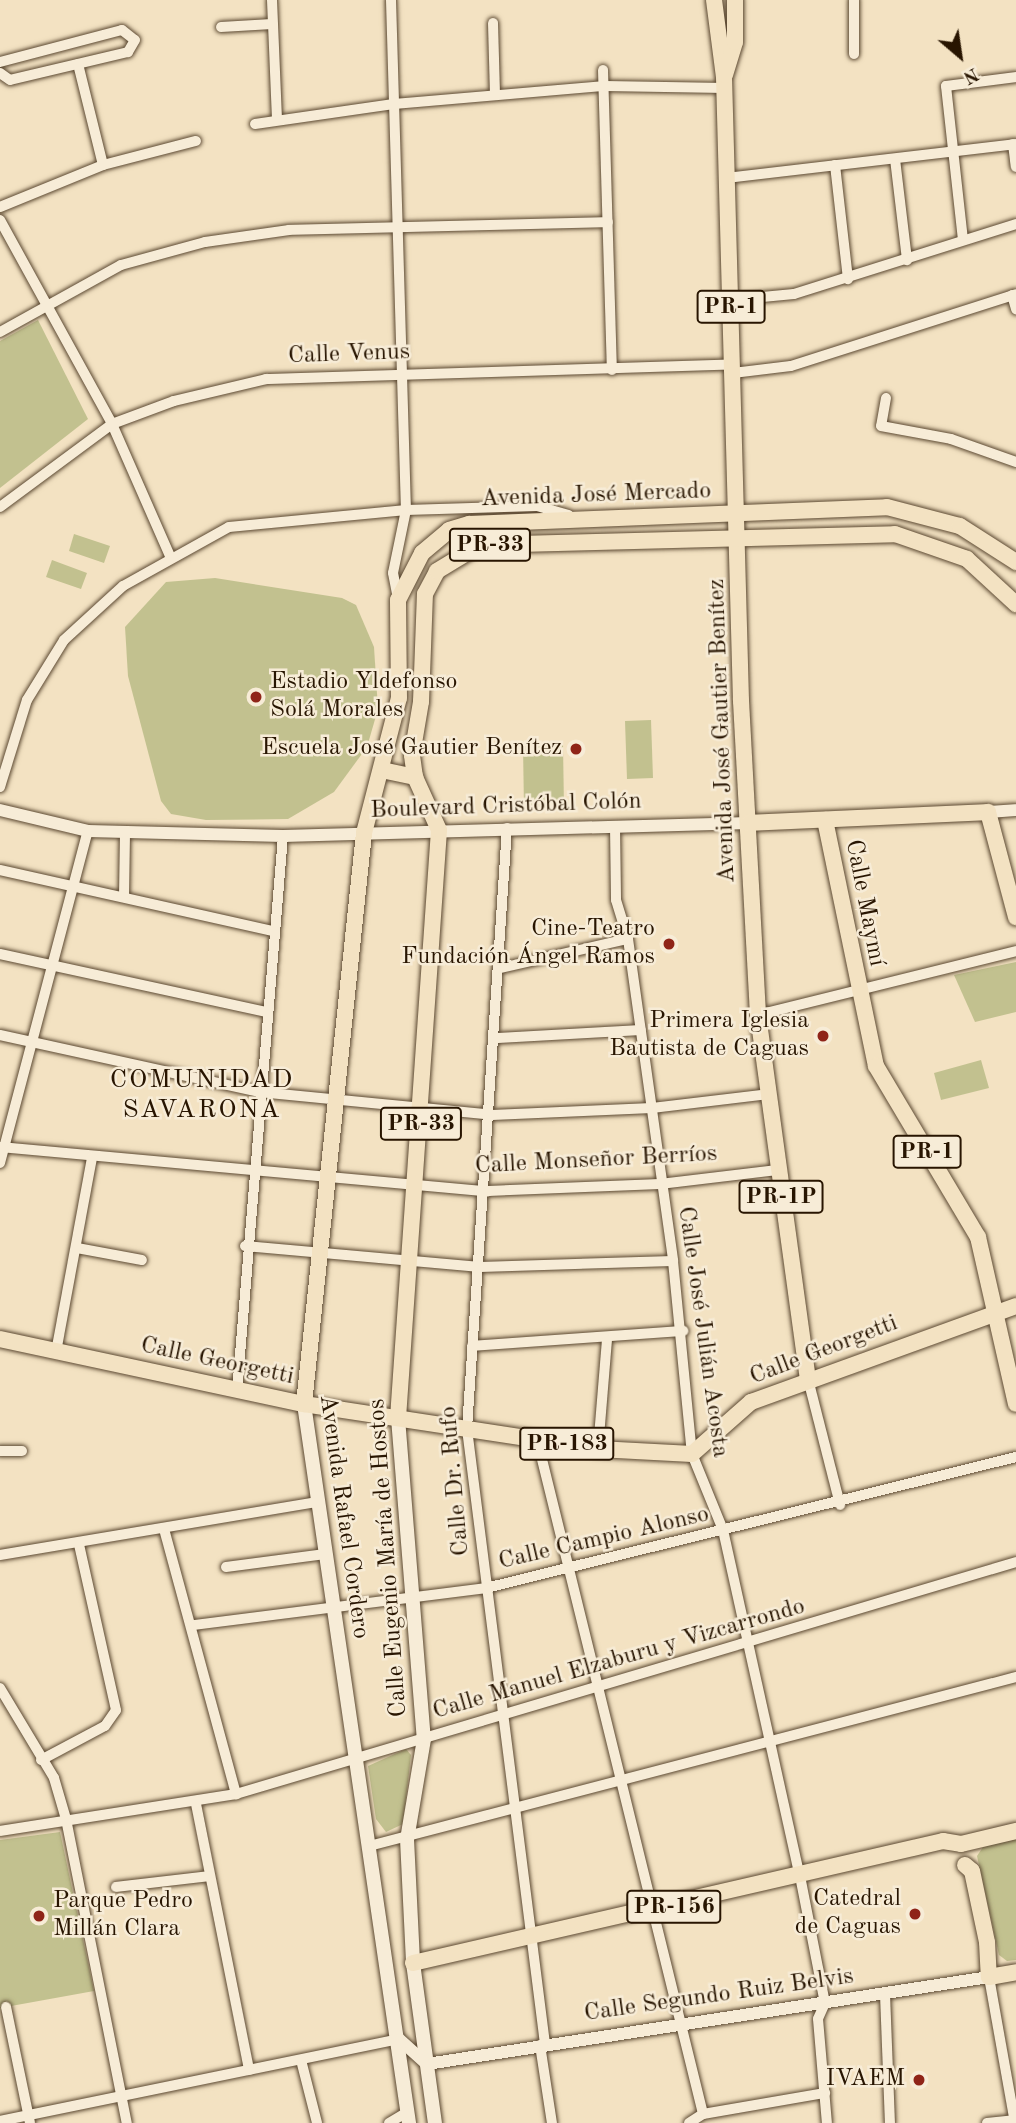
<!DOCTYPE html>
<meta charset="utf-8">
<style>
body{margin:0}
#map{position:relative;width:1016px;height:2123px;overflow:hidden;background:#f3e2c2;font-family:"Old Standard TT",serif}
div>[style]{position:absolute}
.green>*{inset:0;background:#c2c18f}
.roads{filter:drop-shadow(0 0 2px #5b4831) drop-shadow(0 0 2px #5b4831)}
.minor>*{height:10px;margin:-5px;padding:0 5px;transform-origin:5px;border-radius:5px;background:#f7ecd7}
.tertiary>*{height:12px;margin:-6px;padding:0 6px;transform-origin:6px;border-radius:6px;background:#f7ecd7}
.secondary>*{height:14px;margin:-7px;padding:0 7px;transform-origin:7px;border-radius:7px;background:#f7ecd7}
.primary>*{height:16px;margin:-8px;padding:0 8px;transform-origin:8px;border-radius:8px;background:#f3e2c2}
.dots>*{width:19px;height:19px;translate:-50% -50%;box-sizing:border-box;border:4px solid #f7ecd7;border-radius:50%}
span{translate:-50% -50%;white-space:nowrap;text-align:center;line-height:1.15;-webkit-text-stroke:5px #f7ecd7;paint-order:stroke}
.shield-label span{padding:2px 5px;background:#f7ecd7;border:2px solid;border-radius:5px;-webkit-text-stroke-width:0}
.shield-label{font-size:23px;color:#281501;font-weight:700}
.street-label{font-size:24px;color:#281501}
.poi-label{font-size:24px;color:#281501}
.left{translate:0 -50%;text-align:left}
.right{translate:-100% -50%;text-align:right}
.neighbourhood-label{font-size:26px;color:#281501;letter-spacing:2px}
.north{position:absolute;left:925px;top:21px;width:70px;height:70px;-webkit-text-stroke:5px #f7ecd7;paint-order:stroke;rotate:151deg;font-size:19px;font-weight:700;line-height:28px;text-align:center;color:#281501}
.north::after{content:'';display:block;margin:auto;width:24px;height:32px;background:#281501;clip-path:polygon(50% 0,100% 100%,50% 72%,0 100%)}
</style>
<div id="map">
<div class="green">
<div style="clip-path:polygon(38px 320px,88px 419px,0 488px,0 341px)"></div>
<div style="clip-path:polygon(74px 534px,110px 546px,104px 563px,69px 551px)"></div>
<div style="clip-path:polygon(52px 560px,87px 573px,81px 589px,46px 577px)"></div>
<div style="clip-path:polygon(215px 578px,342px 598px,356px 605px,374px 647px,378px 709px,367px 747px,334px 792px,288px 819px,206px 820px,171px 814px,161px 801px,128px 676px,125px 627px,166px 582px)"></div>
<div style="clip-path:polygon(651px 720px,653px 778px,627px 779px,625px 721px)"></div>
<div style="clip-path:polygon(563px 745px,564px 808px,524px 809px,523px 746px)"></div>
<div style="clip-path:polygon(1016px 962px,1016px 1012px,975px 1022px,954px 975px)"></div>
<div style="clip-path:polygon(981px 1060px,989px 1088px,941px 1100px,934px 1073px)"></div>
<div style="clip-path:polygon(406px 1749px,411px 1755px,403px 1824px,386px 1832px,376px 1819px,368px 1766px)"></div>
<div style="clip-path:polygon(60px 1832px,94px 1991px,0 2008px,0 1840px)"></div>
<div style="clip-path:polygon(1016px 1839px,1016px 1960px,1007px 1961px,999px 1955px,977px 1856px,983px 1847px)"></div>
</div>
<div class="roads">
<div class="minor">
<div style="left:272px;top:0;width:117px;rotate:87.6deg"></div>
<div style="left:391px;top:0;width:510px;rotate:88.32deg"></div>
<div style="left:406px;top:510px;width:64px;rotate:101.7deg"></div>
<div style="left:393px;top:573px;width:26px;rotate:79deg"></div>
<div style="left:854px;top:0;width:54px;rotate:90deg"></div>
<div style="left:493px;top:23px;width:72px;rotate:88.4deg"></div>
<div style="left:221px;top:27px;width:51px;rotate:-3.4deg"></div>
<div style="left:0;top:62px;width:126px;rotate:-14.7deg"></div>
<div style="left:122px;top:30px;width:16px;rotate:38deg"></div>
<div style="left:135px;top:40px;width:14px;rotate:120deg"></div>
<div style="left:128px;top:52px;width:121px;rotate:166.7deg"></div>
<div style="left:10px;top:80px;width:12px;rotate:-145deg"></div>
<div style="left:78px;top:64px;width:104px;rotate:76.1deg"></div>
<div style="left:603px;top:70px;width:300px;rotate:88.3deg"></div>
<div style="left:255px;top:124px;width:140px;rotate:-8.2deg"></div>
<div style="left:394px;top:104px;width:212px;rotate:-4.9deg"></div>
<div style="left:605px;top:86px;width:120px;rotate:1deg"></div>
<div style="left:1013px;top:144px;width:23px;rotate:83deg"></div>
<div style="left:895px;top:159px;width:102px;rotate:83.2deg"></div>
<div style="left:835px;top:165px;width:115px;rotate:83.5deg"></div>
<div style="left:727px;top:178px;width:291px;rotate:-6.7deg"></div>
<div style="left:0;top:207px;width:111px;rotate:-22.2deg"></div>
<div style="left:103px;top:165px;width:96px;rotate:-14.5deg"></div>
<div style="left:0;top:220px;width:233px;rotate:61.2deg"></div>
<div style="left:112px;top:424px;width:144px;rotate:66.3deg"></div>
<div style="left:963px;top:240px;width:155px;rotate:-96.3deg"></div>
<div style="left:946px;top:86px;width:71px;rotate:-7.3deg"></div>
<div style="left:1012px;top:295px;width:15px;rotate:74deg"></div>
<div style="left:731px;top:300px;width:63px;rotate:-5.4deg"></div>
<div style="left:794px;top:294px;width:233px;rotate:-17.5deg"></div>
<div style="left:0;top:332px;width:138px;rotate:-29deg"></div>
<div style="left:121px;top:265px;width:87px;rotate:-15.3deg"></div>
<div style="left:205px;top:242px;width:85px;rotate:-8.1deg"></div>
<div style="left:289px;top:230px;width:319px;rotate:-1.4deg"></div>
<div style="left:733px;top:373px;width:58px;rotate:-6.9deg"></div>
<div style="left:791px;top:366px;width:236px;rotate:-17.7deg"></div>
<div style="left:886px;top:398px;width:28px;rotate:100deg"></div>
<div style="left:881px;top:426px;width:71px;rotate:10.5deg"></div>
<div style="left:951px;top:439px;width:69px;rotate:19.5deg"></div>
<div style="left:0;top:507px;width:139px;rotate:-36.5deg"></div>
<div style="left:112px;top:424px;width:66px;rotate:-20.4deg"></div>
<div style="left:174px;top:401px;width:95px;rotate:-13.4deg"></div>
<div style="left:266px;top:379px;width:467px;rotate:-1.8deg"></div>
<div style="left:0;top:787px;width:91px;rotate:-72.8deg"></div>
<div style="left:27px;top:700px;width:70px;rotate:-58.3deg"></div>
<div style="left:64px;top:640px;width:80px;rotate:-42.5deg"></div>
<div style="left:123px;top:586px;width:121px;rotate:-29.1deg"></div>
<div style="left:229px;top:527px;width:178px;rotate:-5.5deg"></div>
<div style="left:406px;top:510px;width:131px;rotate:-1.7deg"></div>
<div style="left:537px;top:506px;width:33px;rotate:16deg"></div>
<div style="left:615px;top:826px;width:74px;rotate:89.2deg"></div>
<div style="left:616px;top:900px;width:41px;rotate:72.9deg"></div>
<div style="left:628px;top:939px;width:325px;rotate:82deg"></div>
<div style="left:673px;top:1261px;width:194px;rotate:84.4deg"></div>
<div style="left:692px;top:1454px;width:82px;rotate:67.8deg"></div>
<div style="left:723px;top:1530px;width:354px;rotate:77.5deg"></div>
<div style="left:800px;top:1876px;width:129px;rotate:78.9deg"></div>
<div style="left:825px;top:2003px;width:17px;rotate:114deg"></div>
<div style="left:818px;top:2019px;width:104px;rotate:85.1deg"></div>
<div style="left:507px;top:828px;width:602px;rotate:93.81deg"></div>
<div style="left:467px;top:1429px;width:620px;rotate:82.77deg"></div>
<div style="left:0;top:870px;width:281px;rotate:12.6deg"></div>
<div style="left:124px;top:897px;width:64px;rotate:-89.1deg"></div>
<div style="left:0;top:954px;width:272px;rotate:12.3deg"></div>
<div style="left:501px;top:968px;width:130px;rotate:-12.9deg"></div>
<div style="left:758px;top:1015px;width:266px;rotate:-13.9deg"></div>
<div style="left:0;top:1035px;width:265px;rotate:12.4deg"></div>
<div style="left:259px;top:1092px;width:234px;rotate:5.6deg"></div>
<div style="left:492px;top:1115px;width:160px;rotate:-2.5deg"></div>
<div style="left:652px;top:1108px;width:118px;rotate:-6.8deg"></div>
<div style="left:498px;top:1038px;width:143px;rotate:-3.2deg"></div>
<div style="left:0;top:1147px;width:490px;rotate:5.2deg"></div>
<div style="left:488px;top:1191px;width:172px;rotate:-2.3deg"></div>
<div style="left:660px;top:1184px;width:118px;rotate:-6.8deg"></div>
<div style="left:0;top:1163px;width:343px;rotate:-75.2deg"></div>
<div style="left:245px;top:1246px;width:236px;rotate:5.1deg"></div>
<div style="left:480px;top:1267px;width:193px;rotate:-1.8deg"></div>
<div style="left:77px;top:1248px;width:66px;rotate:10.5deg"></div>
<div style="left:472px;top:1346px;width:212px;rotate:-4.1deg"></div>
<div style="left:56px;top:1352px;width:198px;rotate:-79.5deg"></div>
<div style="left:808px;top:1379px;width:130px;rotate:75.7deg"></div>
<div style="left:237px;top:1391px;width:557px;rotate:-85.26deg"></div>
<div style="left:537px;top:1439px;width:695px;rotate:76.18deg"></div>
<div style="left:598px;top:1449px;width:110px;rotate:-85.3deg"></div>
<div style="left:0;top:1451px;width:22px"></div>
<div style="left:164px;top:1529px;width:275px;rotate:74.8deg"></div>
<div style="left:0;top:1555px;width:322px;rotate:-9.5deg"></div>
<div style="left:226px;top:1567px;width:100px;rotate:-7.5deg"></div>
<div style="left:194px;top:1625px;width:294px;rotate:-7.2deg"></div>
<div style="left:486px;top:1588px;width:546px;rotate:-13.88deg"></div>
<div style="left:0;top:1688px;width:105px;rotate:59deg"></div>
<div style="left:54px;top:1778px;width:43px;rotate:73.7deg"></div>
<div style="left:66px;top:1819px;width:310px;rotate:78.7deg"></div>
<div style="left:41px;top:1760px;width:72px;rotate:-28deg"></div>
<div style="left:105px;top:1726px;width:19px;rotate:-55deg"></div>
<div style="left:116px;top:1710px;width:170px;rotate:-102.6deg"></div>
<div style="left:196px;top:1804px;width:271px;rotate:78.7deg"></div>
<div style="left:0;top:1831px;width:239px;rotate:-8.9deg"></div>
<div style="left:236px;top:1794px;width:814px;rotate:-16.56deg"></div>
<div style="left:373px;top:1845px;width:665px;rotate:-14.64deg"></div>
<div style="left:116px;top:1887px;width:94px;rotate:-6.7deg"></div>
<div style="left:989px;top:1977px;width:148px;rotate:79.9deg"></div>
<div style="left:885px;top:1994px;width:129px;rotate:87.8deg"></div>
<div style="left:6px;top:2007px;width:118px;rotate:78.3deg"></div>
<div style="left:540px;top:2045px;width:79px;rotate:81.3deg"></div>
<div style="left:301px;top:2060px;width:65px;rotate:75.7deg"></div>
<div style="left:0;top:2121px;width:407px;rotate:-11.6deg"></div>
<div style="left:389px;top:2123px;width:21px;rotate:-31deg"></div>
<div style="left:689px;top:2123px;width:17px;rotate:-33deg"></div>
<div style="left:703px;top:2114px;width:124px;rotate:-9.8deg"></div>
<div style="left:987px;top:2123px;width:29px;rotate:-6deg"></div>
</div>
<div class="tertiary">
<div style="left:0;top:810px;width:90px;rotate:13.4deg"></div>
<div style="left:88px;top:831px;width:195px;rotate:1.5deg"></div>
<div style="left:283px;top:836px;width:466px;rotate:-1.6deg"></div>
<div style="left:988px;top:812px;width:28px;rotate:-4deg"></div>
<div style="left:399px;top:2039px;width:38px;rotate:42deg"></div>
<div style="left:427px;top:2064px;width:569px;rotate:-8.8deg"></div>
</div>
<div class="secondary">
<div style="left:304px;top:1404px;width:727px;rotate:81.69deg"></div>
<div style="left:398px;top:1418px;width:322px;rotate:85.4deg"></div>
<div style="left:424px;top:1739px;width:101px;rotate:99.6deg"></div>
<div style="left:407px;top:1839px;width:124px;rotate:87.2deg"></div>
<div style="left:413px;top:1963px;width:162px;rotate:82.2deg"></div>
</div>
<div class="primary">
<div style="left:714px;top:0;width:78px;rotate:82.6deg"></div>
<div style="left:724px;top:77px;width:624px;rotate:88.44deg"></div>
<div style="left:741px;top:701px;width:314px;rotate:86.9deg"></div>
<div style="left:758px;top:1015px;width:367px;rotate:82.2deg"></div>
<div style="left:725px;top:75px;width:34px;rotate:-73deg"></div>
<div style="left:735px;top:42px;width:42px;rotate:-90deg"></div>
<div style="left:382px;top:770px;width:34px;rotate:12deg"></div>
<div style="left:825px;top:820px;width:251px;rotate:78.3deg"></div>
<div style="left:876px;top:1066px;width:199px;rotate:59.2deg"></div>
<div style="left:978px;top:1237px;width:171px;rotate:77.2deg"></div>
<div style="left:749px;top:823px;width:239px;rotate:-2.6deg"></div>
<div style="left:988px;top:812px;width:109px;rotate:75.1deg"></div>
<div style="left:0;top:1339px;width:311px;rotate:12.1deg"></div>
<div style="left:304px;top:1404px;width:297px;rotate:8.7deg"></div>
<div style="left:598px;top:1449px;width:94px;rotate:3deg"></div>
<div style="left:692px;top:1454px;width:79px;rotate:-41.4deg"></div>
<div style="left:751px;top:1402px;width:282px;rotate:-19.9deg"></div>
<div style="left:304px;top:1404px;width:574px;rotate:-84deg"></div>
<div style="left:364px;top:833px;width:139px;rotate:-75.5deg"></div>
<div style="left:399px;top:698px;width:98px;rotate:-90.6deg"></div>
<div style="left:398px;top:600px;width:53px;rotate:-62.9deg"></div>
<div style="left:422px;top:553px;width:35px;rotate:-40deg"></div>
<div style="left:449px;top:530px;width:21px;rotate:-17deg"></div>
<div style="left:469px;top:524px;width:418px;rotate:-2.3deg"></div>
<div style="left:887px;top:507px;width:75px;rotate:14.6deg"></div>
<div style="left:960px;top:526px;width:67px;rotate:32.7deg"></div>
<div style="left:398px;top:1418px;width:589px;rotate:-86.01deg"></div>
<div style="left:439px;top:830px;width:58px;rotate:-114.4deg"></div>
<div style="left:415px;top:777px;width:22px;rotate:-98deg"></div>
<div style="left:412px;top:755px;width:54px;rotate:-80.4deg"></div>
<div style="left:421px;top:702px;width:108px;rotate:-87.9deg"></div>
<div style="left:425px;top:594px;width:26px;rotate:-62deg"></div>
<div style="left:437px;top:571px;width:50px;rotate:-31.2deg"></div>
<div style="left:480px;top:545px;width:415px;rotate:-1.5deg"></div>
<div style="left:895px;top:534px;width:76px;rotate:19.1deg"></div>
<div style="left:967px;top:559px;width:67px;rotate:42.6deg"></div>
<div style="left:965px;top:1865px;width:9px;rotate:41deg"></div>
<div style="left:972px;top:1871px;width:73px;rotate:78.1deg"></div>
<div style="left:987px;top:1942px;width:35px;rotate:87deg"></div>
<div style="left:989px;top:1977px;width:27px;rotate:-10deg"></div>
<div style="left:413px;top:1963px;width:544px;rotate:-12.96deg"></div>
<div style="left:943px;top:1841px;width:18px;rotate:9deg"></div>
<div style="left:961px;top:1844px;width:57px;rotate:-13.3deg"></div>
</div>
</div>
<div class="dots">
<div style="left:256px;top:697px;background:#8f2418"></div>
<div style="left:576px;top:749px;background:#8f2418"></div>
<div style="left:669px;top:944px;background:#8f2418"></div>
<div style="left:823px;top:1036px;background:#8f2418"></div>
<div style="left:915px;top:1914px;background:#8f2418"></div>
<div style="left:39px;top:1916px;background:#8f2418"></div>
<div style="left:919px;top:2080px;background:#8f2418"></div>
</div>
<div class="shield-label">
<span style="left:731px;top:307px">PR-1</span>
<span style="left:490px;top:545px">PR-33</span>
<span style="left:421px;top:1124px">PR-33</span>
<span style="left:927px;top:1152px">PR-1</span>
<span style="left:781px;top:1197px">PR-1P</span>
<span style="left:567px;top:1444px">PR-183</span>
<span style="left:674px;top:1907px">PR-156</span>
</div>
<div class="street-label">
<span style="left:349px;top:355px;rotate:-2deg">Calle Venus</span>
<span style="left:596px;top:496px;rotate:-2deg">Avenida José Mercado</span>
<span style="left:723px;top:731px;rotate:-92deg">Avenida José Gautier Benítez</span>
<span style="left:506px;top:807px;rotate:-2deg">Boulevard Cristóbal Colón</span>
<span style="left:864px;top:903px;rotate:79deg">Calle Maymí</span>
<span style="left:596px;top:1161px;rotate:-3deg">Calle Monseñor Berríos</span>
<span style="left:702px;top:1332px;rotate:82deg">Calle José Julián Acosta</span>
<span style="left:824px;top:1351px;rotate:-21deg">Calle Georgetti</span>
<span style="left:217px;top:1362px;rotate:12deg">Calle Georgetti</span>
<span style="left:456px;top:1481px;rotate:-95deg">Calle Dr. Rufo</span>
<span style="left:343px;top:1517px;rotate:82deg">Avenida Rafael Cordero</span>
<span style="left:604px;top:1539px;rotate:-13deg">Calle Campio Alonso</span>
<span style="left:389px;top:1558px;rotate:-94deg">Calle Eugenio María de Hostos</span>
<span style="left:619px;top:1660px;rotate:-16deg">Calle Manuel Elzaburu y Vizcarrondo</span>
<span style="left:719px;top:1996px;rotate:-8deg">Calle Segundo Ruiz Belvis</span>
</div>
<div class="poi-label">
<span class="left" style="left:270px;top:697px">Estadio Yldefonso<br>Solá Morales</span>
<span class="right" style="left:562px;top:749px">Escuela José Gautier Benítez</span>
<span class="right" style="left:655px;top:944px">Cine-Teatro<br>Fundación Ángel Ramos</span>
<span class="right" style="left:809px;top:1036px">Primera Iglesia<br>Bautista de Caguas</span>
<span class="right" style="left:901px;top:1914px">Catedral<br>de Caguas</span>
<span class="left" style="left:53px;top:1916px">Parque Pedro<br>Millán Clara</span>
<span class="right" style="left:905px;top:2080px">IVAEM</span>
</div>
<div class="neighbourhood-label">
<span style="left:202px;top:1096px">COMUNIDAD<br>SAVARONA</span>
</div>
<div class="north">N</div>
</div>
